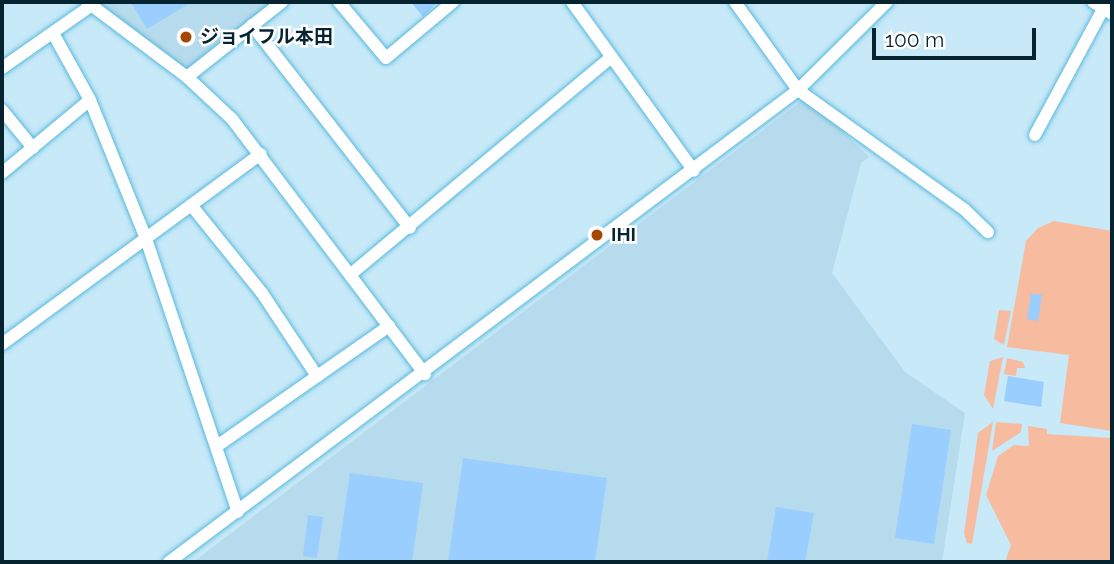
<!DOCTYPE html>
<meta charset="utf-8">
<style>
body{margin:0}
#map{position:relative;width:1114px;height:564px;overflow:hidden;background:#c7e9f8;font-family:Raleway,"Noto Sans JP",sans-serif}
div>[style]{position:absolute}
.built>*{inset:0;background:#b6dbec}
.green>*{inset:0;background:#f7bca0}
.building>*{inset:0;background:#99cefe}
.roads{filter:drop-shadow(0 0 2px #5ab9de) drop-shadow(0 0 2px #5ab9de)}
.minor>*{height:12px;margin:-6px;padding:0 6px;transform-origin:6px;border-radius:6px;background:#fff}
.dots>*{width:19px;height:19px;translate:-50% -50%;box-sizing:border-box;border:4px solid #fff;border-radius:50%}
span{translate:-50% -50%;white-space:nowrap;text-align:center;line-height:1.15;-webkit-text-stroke:5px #fff;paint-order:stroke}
.poi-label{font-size:19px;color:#052430;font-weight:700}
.left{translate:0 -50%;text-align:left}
.frame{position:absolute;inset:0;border:4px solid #052430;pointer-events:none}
.scale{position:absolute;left:872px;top:28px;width:164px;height:32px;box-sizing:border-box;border:4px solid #052430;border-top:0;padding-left:9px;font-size:21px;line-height:24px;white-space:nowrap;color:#052430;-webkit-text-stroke:5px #fff;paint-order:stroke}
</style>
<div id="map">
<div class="built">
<div style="clip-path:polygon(96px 2px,273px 2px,191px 68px,183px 68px)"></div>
<div style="clip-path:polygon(804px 99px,822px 111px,869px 157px,861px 163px,832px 273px,905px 372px,965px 413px,942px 562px,193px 562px)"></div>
</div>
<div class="green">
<div style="clip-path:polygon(1054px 221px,1112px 231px,1112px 431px,1060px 423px,1069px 355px,1007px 347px,1026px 241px,1038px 228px)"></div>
<div style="clip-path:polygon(999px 310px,1011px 311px,1004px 345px,994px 339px)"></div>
<div style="clip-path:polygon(1003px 357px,993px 409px,984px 395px,990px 361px)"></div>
<div style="clip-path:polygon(1007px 358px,1023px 362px,1025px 368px,1017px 368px,1016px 376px,1004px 374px)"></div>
<div style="clip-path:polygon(993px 422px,972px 544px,967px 543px,964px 533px,978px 433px)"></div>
<div style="clip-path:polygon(996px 422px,1022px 424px,1021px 432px,992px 451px)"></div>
<div style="clip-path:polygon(1028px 426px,1047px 429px,1047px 434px,1112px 438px,1112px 562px,1005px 562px,1011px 545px,986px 495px,998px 456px,1014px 445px,1029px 446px)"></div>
</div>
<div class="building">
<div style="clip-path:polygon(131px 2px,192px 2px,147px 29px)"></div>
<div style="clip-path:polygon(411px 2px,437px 2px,423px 17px)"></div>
<div style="clip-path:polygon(1031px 293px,1042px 295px,1038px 321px,1027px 319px)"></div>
<div style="clip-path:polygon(1008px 376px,1044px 382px,1041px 407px,1004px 401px)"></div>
<div style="clip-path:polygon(912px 424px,951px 430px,934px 544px,895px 538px)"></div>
<div style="clip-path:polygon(463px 458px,607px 478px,595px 562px,448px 562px)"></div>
<div style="clip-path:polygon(350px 473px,423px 483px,412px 562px,337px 562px)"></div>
<div style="clip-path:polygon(776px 507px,814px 513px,805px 562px,767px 562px)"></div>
<div style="clip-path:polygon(308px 515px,323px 517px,317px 558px,303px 556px)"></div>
</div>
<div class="roads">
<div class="minor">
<div style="left:87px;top:2px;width:125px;rotate:36.9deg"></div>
<div style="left:187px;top:77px;width:62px;rotate:43deg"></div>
<div style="left:232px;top:119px;width:320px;rotate:52.9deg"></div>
<div style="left:339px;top:2px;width:73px;rotate:50deg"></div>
<div style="left:386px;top:58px;width:87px;rotate:-39.9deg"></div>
<div style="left:572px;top:2px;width:208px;rotate:54.2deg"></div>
<div style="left:735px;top:2px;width:108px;rotate:54.4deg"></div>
<div style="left:798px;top:90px;width:206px;rotate:35.7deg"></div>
<div style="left:965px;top:210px;width:32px;rotate:44deg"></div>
<div style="left:1093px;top:2px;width:22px;rotate:32deg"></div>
<div style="left:252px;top:25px;width:257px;rotate:52.1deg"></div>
<div style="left:54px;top:35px;width:74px;rotate:61deg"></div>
<div style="left:90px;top:100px;width:147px;rotate:68deg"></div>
<div style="left:145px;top:236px;width:291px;rotate:71.4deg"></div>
<div style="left:2px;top:68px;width:110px;rotate:-35deg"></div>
<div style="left:187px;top:77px;width:121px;rotate:-38.3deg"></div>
<div style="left:2px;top:110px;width:49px;rotate:50.8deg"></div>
<div style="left:1035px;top:135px;width:151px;rotate:-61.6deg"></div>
<div style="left:2px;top:173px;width:114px;rotate:-39.7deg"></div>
<div style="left:191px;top:205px;width:113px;rotate:51.1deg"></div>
<div style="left:262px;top:293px;width:100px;rotate:56.5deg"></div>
<div style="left:351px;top:274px;width:337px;rotate:-39.8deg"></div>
<div style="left:2px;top:344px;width:321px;rotate:-36.3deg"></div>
<div style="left:217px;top:446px;width:210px;rotate:-34.9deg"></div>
<div style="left:169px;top:562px;width:786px;rotate:-36.88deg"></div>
<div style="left:798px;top:90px;width:125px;rotate:-44.7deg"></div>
</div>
</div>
<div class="dots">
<div style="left:186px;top:37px;background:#a74600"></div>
<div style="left:597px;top:235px;background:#a74600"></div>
</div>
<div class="poi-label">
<span class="left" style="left:200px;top:37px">ジョイフル本田</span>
<span class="left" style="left:611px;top:235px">IHI</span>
</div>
<div class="frame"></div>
<div class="scale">100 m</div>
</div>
